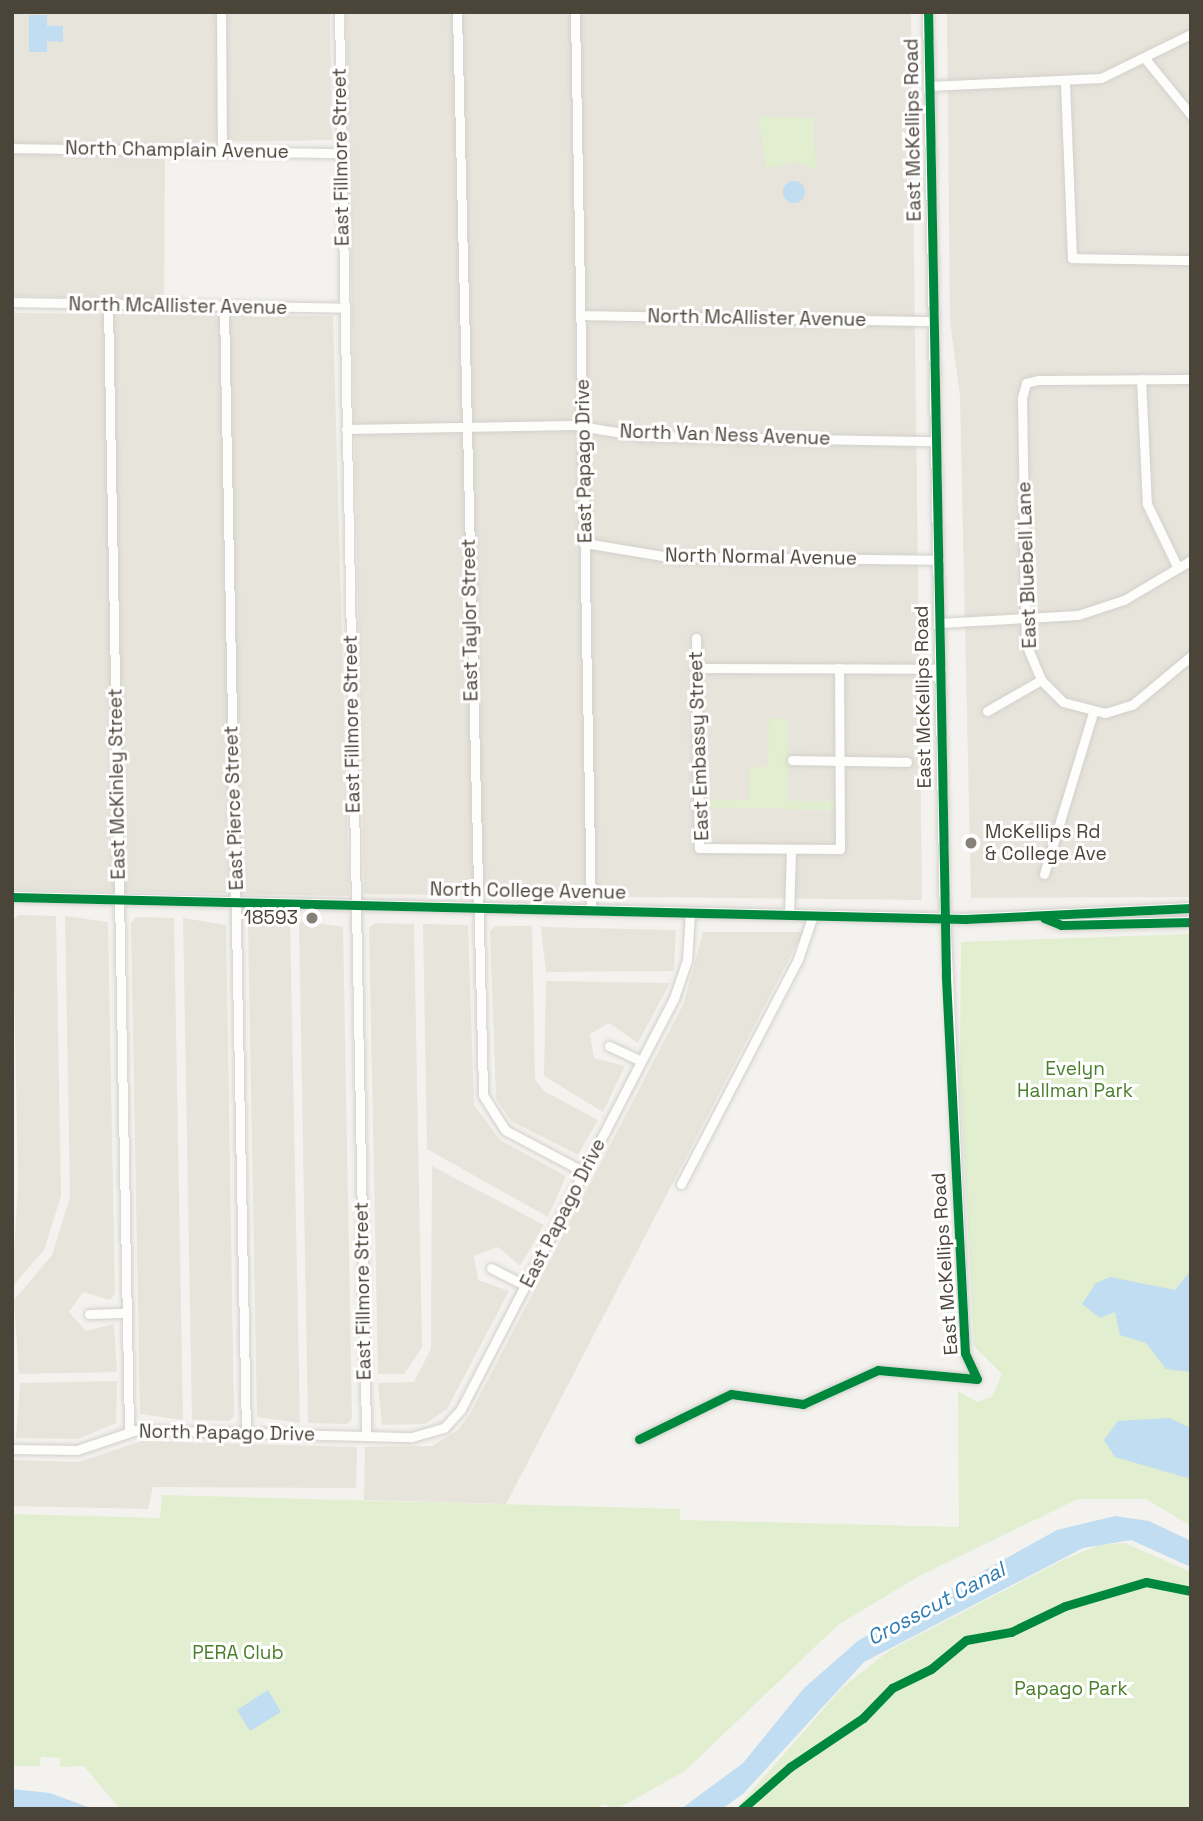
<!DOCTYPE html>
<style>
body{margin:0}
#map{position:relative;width:1203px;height:1821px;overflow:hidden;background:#f4f2ee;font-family:"Space Grotesk",sans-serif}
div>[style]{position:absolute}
.residential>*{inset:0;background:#e7e4dc}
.green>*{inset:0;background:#e1eecf}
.water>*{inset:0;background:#c0ddf1}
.round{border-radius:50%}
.roads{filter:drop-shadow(0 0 2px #d2d0cb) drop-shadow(0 0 2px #d2d0cb)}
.minor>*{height:9px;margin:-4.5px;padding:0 4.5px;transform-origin:4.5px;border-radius:4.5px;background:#fdfdfc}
.tertiary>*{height:10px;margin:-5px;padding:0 5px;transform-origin:5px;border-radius:5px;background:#fdfdfc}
.cycleway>*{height:9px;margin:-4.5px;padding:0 4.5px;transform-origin:4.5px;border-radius:4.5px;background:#00873e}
.dots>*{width:19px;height:19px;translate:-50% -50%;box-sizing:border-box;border:4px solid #fff;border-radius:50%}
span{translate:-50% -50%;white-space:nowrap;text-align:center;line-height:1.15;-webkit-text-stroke:6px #fff;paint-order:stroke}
.street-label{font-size:19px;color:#4b4439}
.poi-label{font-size:19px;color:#4b4439}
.left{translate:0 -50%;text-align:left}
.right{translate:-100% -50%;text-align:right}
.park-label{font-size:19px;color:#4a7f2a}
.water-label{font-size:21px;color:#2e7ab2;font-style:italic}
.frame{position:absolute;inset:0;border:14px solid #4b4439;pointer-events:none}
</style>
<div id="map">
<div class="residential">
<div style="clip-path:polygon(12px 12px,330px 12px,332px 140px,165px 143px,164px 299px,12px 296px)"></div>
<div style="clip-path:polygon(346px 12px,911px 12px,922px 900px,364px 894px)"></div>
<div style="clip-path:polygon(947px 12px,1191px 12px,1191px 897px,971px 898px,960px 397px,950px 321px)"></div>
<div style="clip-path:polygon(12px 313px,333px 316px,349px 896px,12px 890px)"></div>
<div style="clip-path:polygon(18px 915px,56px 916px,61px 1196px,44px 1250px,12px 1287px,18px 1186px,13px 920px)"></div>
<div style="clip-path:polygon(65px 916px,108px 922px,115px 1294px,110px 1300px,83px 1292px,69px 1312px,86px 1331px,114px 1324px,117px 1372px,19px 1374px,14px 1300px,52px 1255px,70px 1197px)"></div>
<div style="clip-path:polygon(136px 917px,174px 918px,183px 1420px,140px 1414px,131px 923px)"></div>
<div style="clip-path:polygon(183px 918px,226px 925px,234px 1416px,229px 1421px,192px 1420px)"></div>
<div style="clip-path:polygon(253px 920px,290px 921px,300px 1423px,257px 1417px,248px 925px)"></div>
<div style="clip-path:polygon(299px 921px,343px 927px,352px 1419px,347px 1424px,308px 1423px)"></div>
<div style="clip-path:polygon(375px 923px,414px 924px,422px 1347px,404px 1374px,378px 1374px,369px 928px)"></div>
<div style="clip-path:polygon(423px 924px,468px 925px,474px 1105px,500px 1140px,566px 1176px,548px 1217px,427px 1149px)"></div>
<div style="clip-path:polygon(495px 926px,532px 926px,535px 1079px,544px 1091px,598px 1120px,578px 1155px,511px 1121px,496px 1099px,490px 931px)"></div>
<div style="clip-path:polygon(541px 927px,676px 930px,674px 971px,546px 972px)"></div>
<div style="clip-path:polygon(703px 932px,803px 932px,506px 1504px,364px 1500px,365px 1447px,432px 1446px,458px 1430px,470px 1414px,684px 1003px)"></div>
<div style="clip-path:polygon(546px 981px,670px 983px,638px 1043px,609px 1023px,590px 1034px,594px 1058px,625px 1066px,603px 1112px,544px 1076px)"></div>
<div style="clip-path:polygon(432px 1166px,544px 1225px,520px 1266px,498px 1247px,474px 1256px,478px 1280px,509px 1291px,447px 1409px,425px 1424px,382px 1425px,378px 1383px,414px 1382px,431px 1349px)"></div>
<div style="clip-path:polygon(117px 1381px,116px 1423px,78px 1439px,16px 1438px,20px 1383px)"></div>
<div style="clip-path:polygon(141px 1441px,357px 1447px,356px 1488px,153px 1487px,148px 1509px,12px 1506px,12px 1460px,79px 1462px)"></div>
</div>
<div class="green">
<div style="clip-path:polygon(758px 117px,813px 118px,816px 171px,798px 162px,766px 168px)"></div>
<div style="clip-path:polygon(769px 719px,788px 719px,788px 801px,834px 801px,834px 810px,705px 807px,705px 799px,749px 800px,750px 769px,768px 766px)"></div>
<div style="clip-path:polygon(1191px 934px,1191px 1526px,1146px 1499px,1078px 1499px,919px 1576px,838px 1625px,685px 1771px,617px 1809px,603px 1804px,598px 1809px,120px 1809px,84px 1766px,60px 1767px,60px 1758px,41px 1757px,40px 1766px,12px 1766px,12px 1514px,160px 1518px,162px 1495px,680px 1509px,680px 1520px,959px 1527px,958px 1391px,977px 1402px,992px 1397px,1002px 1374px,974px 1346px,960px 1076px,961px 942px)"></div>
<div style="clip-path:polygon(1125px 1543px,1191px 1572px,1191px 1809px,736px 1809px,841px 1689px,890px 1650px,1063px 1560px,1099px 1545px)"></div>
</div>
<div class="water">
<div style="clip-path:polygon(29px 15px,47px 15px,47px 26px,63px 26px,63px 42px,47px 41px,47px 52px,29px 52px)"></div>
<div class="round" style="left:783px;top:181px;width:22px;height:22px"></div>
<div style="clip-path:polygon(1191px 1270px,1191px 1372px,1166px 1369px,1146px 1343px,1120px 1335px,1115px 1312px,1100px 1318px,1082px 1304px,1096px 1283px,1110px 1277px,1175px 1290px)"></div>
<div style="clip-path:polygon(1169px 1418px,1191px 1428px,1191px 1479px,1115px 1457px,1104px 1440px,1118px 1421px)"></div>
<div style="clip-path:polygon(1115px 1516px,1149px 1521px,1191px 1541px,1191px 1567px,1131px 1540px,1083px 1548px,864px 1662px,744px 1793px,722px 1809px,681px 1809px,743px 1763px,804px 1688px,859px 1640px,1057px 1530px)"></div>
<div style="clip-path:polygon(268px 1690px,281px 1712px,250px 1731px,237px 1710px)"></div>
<div style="clip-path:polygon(12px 1789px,50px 1793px,93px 1809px,12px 1809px)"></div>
</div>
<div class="roads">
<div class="minor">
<div style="left:221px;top:12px;width:139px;rotate:89.6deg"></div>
<div style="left:339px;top:12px;width:1424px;rotate:88.91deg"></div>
<div style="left:457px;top:12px;width:1083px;rotate:88.62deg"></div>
<div style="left:483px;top:1095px;width:41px;rotate:57.8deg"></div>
<div style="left:505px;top:1130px;width:89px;rotate:28deg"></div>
<div style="left:575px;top:12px;width:898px;rotate:88.98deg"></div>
<div style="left:1147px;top:61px;width:70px;rotate:50.8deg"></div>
<div style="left:1065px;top:83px;width:175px;rotate:87.7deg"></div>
<div style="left:1072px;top:258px;width:119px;rotate:1deg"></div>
<div style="left:929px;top:86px;width:172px;rotate:-2.7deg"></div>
<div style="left:1101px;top:78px;width:100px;rotate:-26.1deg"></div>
<div style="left:12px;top:148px;width:329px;rotate:0.9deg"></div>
<div style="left:12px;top:302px;width:332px;rotate:1deg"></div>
<div style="left:108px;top:305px;width:1126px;rotate:88.93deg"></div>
<div style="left:224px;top:308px;width:1125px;rotate:88.88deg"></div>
<div style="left:581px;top:315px;width:353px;rotate:1deg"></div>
<div style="left:1141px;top:379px;width:125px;rotate:87.3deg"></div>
<div style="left:1147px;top:504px;width:71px;rotate:64.2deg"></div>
<div style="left:1191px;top:379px;width:153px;rotate:179.6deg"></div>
<div style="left:1038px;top:380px;width:12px;rotate:166deg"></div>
<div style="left:1026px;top:383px;width:16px;rotate:105deg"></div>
<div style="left:1022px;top:398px;width:246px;rotate:89.1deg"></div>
<div style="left:1026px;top:644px;width:39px;rotate:67deg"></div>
<div style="left:1041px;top:680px;width:31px;rotate:45deg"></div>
<div style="left:1063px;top:702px;width:43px;rotate:14.7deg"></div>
<div style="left:1105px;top:713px;width:28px;rotate:-17deg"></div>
<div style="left:1132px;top:705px;width:77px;rotate:-39.7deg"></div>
<div style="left:346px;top:429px;width:228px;rotate:-1deg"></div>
<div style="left:574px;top:425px;width:67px;rotate:9.5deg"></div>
<div style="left:640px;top:436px;width:296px;rotate:1deg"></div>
<div style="left:585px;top:543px;width:85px;rotate:9.5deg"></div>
<div style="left:669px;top:557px;width:270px;rotate:0.6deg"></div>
<div style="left:940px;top:623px;width:138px;rotate:-3.3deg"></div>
<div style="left:1078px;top:615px;width:48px;rotate:-18.1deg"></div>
<div style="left:1124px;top:600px;width:78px;rotate:-30.8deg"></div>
<div style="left:696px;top:638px;width:210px;rotate:89.2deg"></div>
<div style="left:699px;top:848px;width:141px;rotate:0.4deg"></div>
<div style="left:840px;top:849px;width:181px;rotate:-90.3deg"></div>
<div style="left:696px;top:668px;width:245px;rotate:0.2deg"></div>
<div style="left:987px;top:711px;width:62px;rotate:-29.9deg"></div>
<div style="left:792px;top:760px;width:115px;rotate:1deg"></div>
<div style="left:1044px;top:874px;width:168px;rotate:-73.1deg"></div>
<div style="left:789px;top:914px;width:64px;rotate:-88.2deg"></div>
<div style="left:609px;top:1046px;width:35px;rotate:25deg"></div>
<div style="left:681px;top:1184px;width:254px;rotate:-62.5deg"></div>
<div style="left:798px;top:959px;width:46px;rotate:-71.2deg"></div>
<div style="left:491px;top:1268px;width:38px;rotate:27deg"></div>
<div style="left:89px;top:1314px;width:38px;rotate:-2deg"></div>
<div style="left:639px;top:1439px;width:102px;rotate:-26.1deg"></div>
<div style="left:731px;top:1394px;width:73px;rotate:7.9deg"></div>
<div style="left:803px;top:1404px;width:82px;rotate:-24.4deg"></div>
<div style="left:878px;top:1370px;width:99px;rotate:5.2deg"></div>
<div style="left:977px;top:1379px;width:29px;rotate:-115deg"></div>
<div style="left:965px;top:1353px;width:435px;rotate:-92.6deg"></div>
<div style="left:12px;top:1449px;width:65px;rotate:0.9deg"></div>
<div style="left:77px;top:1450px;width:62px;rotate:-18.7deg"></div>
<div style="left:136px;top:1430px;width:276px;rotate:1.5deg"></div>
<div style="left:412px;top:1437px;width:33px;rotate:-16deg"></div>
<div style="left:444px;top:1428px;width:25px;rotate:-48deg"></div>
<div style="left:461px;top:1409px;width:463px;rotate:-62.6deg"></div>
<div style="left:674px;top:998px;width:39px;rotate:-71deg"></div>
<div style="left:687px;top:961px;width:49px;rotate:-86.5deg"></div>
</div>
<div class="tertiary">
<div style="left:928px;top:12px;width:906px;rotate:88.93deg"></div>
<div style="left:12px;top:897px;width:953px;rotate:1.32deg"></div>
<div style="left:965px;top:919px;width:226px;rotate:-2.8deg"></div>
<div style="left:1044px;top:918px;width:18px;rotate:22deg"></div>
<div style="left:1061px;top:925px;width:130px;rotate:-1.3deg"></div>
</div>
</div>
<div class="cycleway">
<div style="left:12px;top:897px;width:953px;rotate:1.32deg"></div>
<div style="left:965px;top:919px;width:226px;rotate:-2.8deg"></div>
<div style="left:1044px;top:918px;width:18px;rotate:22deg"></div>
<div style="left:1061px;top:925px;width:130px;rotate:-1.3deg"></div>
<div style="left:639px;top:1439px;width:102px;rotate:-26.1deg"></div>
<div style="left:731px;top:1394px;width:73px;rotate:7.9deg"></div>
<div style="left:803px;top:1404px;width:82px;rotate:-24.4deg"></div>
<div style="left:878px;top:1370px;width:99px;rotate:5.2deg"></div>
<div style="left:977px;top:1379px;width:29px;rotate:-115deg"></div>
<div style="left:965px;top:1353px;width:379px;rotate:-92.9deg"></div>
<div style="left:946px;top:974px;width:962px;rotate:-91.07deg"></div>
<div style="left:742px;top:1809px;width:64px;rotate:-41.2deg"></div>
<div style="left:790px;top:1767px;width:88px;rotate:-33.9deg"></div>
<div style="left:863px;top:1718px;width:42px;rotate:-46deg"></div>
<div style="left:892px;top:1688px;width:43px;rotate:-26deg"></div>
<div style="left:931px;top:1669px;width:45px;rotate:-39.6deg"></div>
<div style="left:966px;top:1640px;width:46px;rotate:-10.1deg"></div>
<div style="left:1011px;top:1632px;width:60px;rotate:-25.7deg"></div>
<div style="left:1065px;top:1606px;width:84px;rotate:-16.5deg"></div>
<div style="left:1146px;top:1582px;width:46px;rotate:11.3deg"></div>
</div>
<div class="dots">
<div style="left:971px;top:843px;background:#868178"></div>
<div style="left:312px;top:918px;background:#868178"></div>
</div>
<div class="street-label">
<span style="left:913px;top:130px;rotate:-91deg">East McKellips Road</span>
<span style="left:177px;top:150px;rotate:1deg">North Champlain Avenue</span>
<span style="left:341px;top:157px;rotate:-91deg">East Fillmore Street</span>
<span style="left:178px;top:306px;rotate:1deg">North McAllister Avenue</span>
<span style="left:757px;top:318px;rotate:1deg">North McAllister Avenue</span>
<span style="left:725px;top:435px;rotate:2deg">North Van Ness Avenue</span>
<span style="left:584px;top:461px;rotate:-91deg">East Papago Drive</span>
<span style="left:761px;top:557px;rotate:1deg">North Normal Avenue</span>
<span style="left:1027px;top:565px;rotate:-92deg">East Bluebell Lane</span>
<span style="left:470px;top:620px;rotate:-91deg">East Taylor Street</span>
<span style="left:923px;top:697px;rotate:-91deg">East McKellips Road</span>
<span style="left:352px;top:724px;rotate:-91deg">East Fillmore Street</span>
<span style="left:699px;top:746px;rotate:-92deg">East Embassy Street</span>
<span style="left:117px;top:784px;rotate:-91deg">East McKinley Street</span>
<span style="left:234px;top:808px;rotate:-92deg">East Pierce Street</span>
<span style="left:528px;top:891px;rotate:1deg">North College Avenue</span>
<span style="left:563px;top:1213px;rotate:-63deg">East Papago Drive</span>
<span style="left:945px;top:1264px;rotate:-94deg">East McKellips Road</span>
<span style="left:363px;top:1291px;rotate:-91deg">East Fillmore Street</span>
<span style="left:227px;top:1433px;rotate:1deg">North Papago Drive</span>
</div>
<div class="poi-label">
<span class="left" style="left:985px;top:843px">McKellips Rd<br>&amp; College Ave</span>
<span class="right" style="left:298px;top:918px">18593</span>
</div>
<div class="park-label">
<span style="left:1075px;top:1080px">Evelyn<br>Hallman Park</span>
<span style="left:238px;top:1653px">PERA Club</span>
<span style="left:1071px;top:1689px">Papago Park</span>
</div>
<div class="water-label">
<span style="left:936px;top:1604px;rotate:-28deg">Crosscut Canal</span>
</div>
<div class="frame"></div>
</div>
